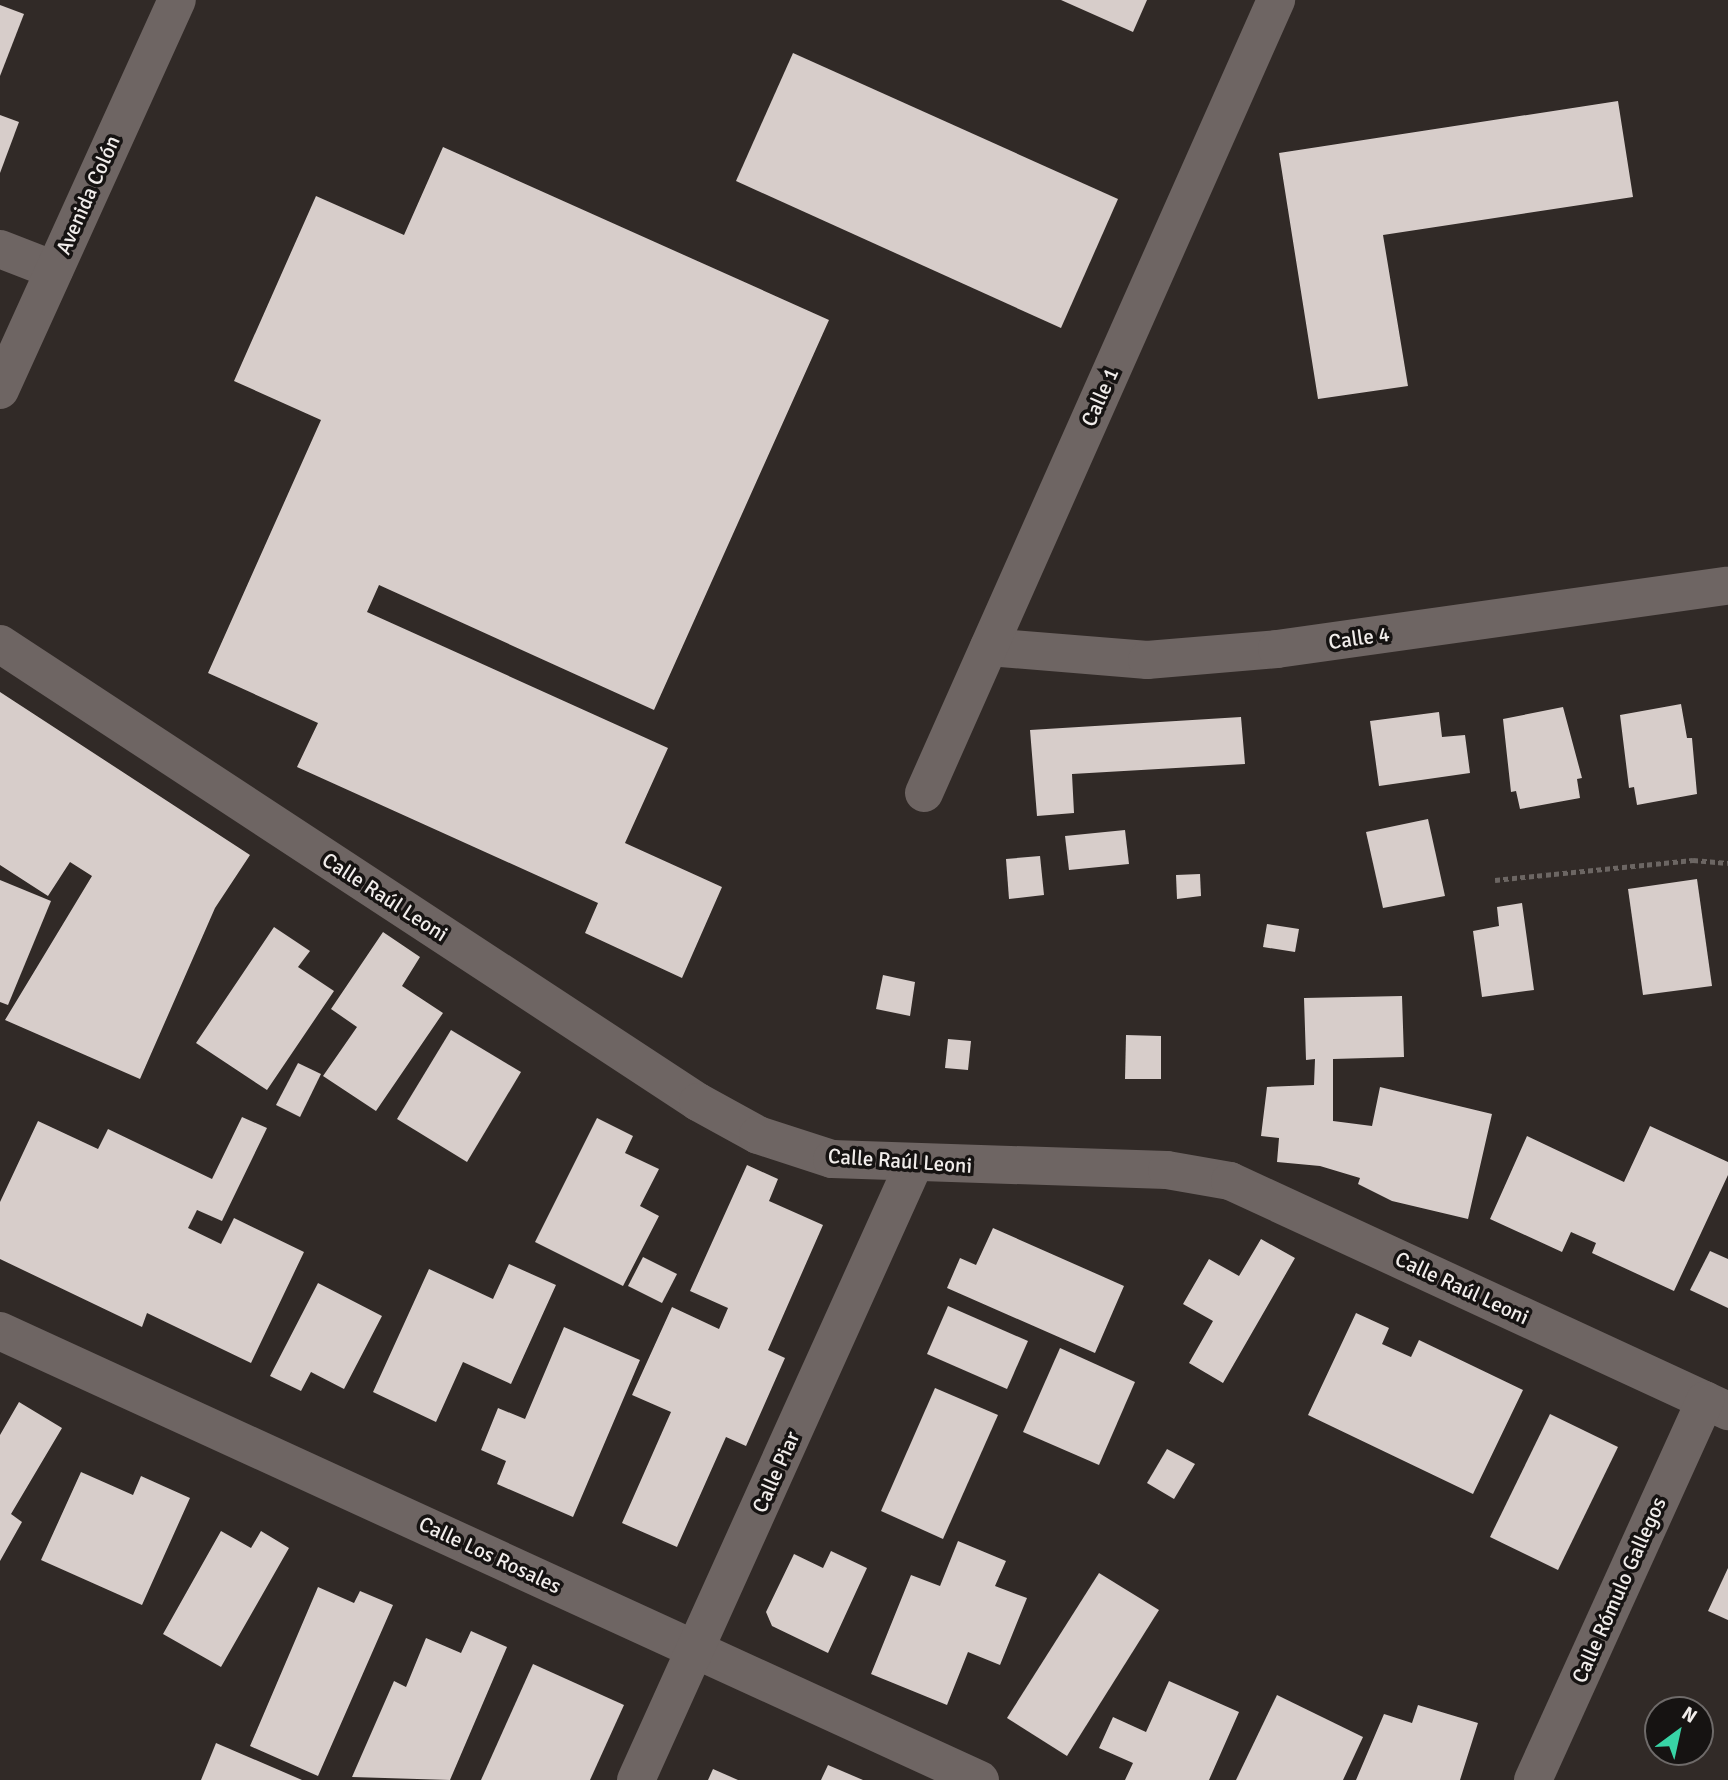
<!DOCTYPE html>
<meta charset="utf-8">
<style>
body{margin:0}
#map{position:relative;width:1728px;height:1780px;overflow:hidden;background:#312a27;font-family:Signika,sans-serif}
div>[style]{position:absolute}
.building>*{inset:0;background:#d7cdca}
.path>*{height:4.5px;margin-top:-2.25px;transform-origin:0;background:repeating-linear-gradient(90deg,#6c6663 0 5px,transparent 0 8.5px)}
.street>*{height:38px;margin:-19px;padding:0 19px;transform-origin:19px;border-radius:19px;background:#6e6563}
span{translate:-50% -50%;white-space:nowrap;text-align:center;line-height:1.15;-webkit-text-stroke:7px #161312;paint-order:stroke}
.street-label{font-size:21px;color:#f1edeb}
.north{position:absolute;left:1644px;top:1696px;width:70px;height:70px;box-sizing:border-box;background:#161312;border:2px solid #6e6a69;border-radius:50%;rotate:33deg;font-size:19px;font-weight:700;line-height:28px;text-align:center;color:#f1edeb}
.north::after{content:'';display:block;margin:auto;width:24px;height:32px;background:#38d4a6;clip-path:polygon(50% 0,100% 100%,50% 72%,0 100%)}
</style>
<div id="map">
<div class="building">
<div style="clip-path:polygon(1061px 0,1147px 0,1133px 32px)"></div>
<div style="clip-path:polygon(0 5px,24px 14px,0 76px)"></div>
<div style="clip-path:polygon(793px 53px,1118px 199px,1061px 328px,736px 181px)"></div>
<div style="clip-path:polygon(1618px 101px,1633px 197px,1383px 235px,1408px 386px,1318px 399px,1279px 153px)"></div>
<div style="clip-path:polygon(0 115px,19px 122px,0 173px)"></div>
<div style="clip-path:polygon(443px 147px,829px 320px,654px 710px,379px 585px,367px 612px,668px 748px,625px 843px,722px 887px,682px 978px,585px 933px,598px 903px,297px 767px,318px 723px,208px 673px,321px 420px,234px 381px,316px 196px,404px 235px)"></div>
<div style="clip-path:polygon(0 692px,250px 855px,215px 908px,140px 1079px,5px 1020px,92px 876px,70px 862px,48px 896px,0 865px)"></div>
<div style="clip-path:polygon(1681px 704px,1687px 738px,1692px 738px,1697px 794px,1637px 805px,1634px 787px,1629px 788px,1620px 715px)"></div>
<div style="clip-path:polygon(1563px 707px,1582px 778px,1577px 779px,1580px 798px,1520px 809px,1516px 791px,1511px 792px,1503px 719px)"></div>
<div style="clip-path:polygon(1439px 712px,1442px 737px,1465px 735px,1470px 773px,1379px 786px,1370px 721px)"></div>
<div style="clip-path:polygon(1241px 717px,1245px 764px,1072px 774px,1074px 813px,1037px 816px,1030px 730px)"></div>
<div style="clip-path:polygon(1428px 819px,1445px 896px,1383px 908px,1366px 832px)"></div>
<div style="clip-path:polygon(1125px 830px,1129px 864px,1069px 870px,1065px 836px)"></div>
<div style="clip-path:polygon(1040px 856px,1044px 895px,1009px 899px,1006px 859px)"></div>
<div style="clip-path:polygon(1200px 874px,1201px 896px,1177px 899px,1176px 875px)"></div>
<div style="clip-path:polygon(1697px 879px,1712px 986px,1643px 995px,1628px 889px)"></div>
<div style="clip-path:polygon(0 880px,51px 901px,8px 1005px,0 1002px)"></div>
<div style="clip-path:polygon(1522px 903px,1534px 990px,1482px 997px,1473px 931px,1499px 926px,1497px 907px)"></div>
<div style="clip-path:polygon(1267px 924px,1299px 929px,1295px 952px,1263px 947px)"></div>
<div style="clip-path:polygon(274px 927px,310px 951px,298px 967px,334px 991px,267px 1090px,196px 1043px)"></div>
<div style="clip-path:polygon(383px 932px,420px 957px,402px 986px,443px 1013px,376px 1111px,323px 1076px,357px 1027px,331px 1009px)"></div>
<div style="clip-path:polygon(883px 975px,915px 982px,910px 1016px,876px 1009px)"></div>
<div style="clip-path:polygon(1402px 996px,1404px 1057px,1333px 1059px,1333px 1121px,1372px 1126px,1380px 1087px,1492px 1114px,1468px 1219px,1392px 1201px,1358px 1184px,1360px 1178px,1320px 1166px,1277px 1162px,1279px 1138px,1261px 1136px,1267px 1087px,1314px 1085px,1315px 1059px,1306px 1060px,1304px 998px)"></div>
<div style="clip-path:polygon(451px 1030px,521px 1072px,467px 1162px,397px 1119px)"></div>
<div style="clip-path:polygon(1126px 1035px,1161px 1036px,1161px 1079px,1125px 1079px)"></div>
<div style="clip-path:polygon(948px 1039px,971px 1041px,968px 1070px,945px 1068px)"></div>
<div style="clip-path:polygon(298px 1063px,321px 1074px,300px 1117px,276px 1105px)"></div>
<div style="clip-path:polygon(242px 1117px,267px 1128px,222px 1221px,197px 1210px,188px 1228px,221px 1244px,234px 1218px,304px 1252px,251px 1363px,147px 1313px,142px 1327px,0 1259px,0 1202px,38px 1121px,98px 1149px,108px 1129px,212px 1179px)"></div>
<div style="clip-path:polygon(597px 1118px,633px 1136px,625px 1153px,659px 1169px,640px 1206px,659px 1216px,623px 1286px,535px 1242px)"></div>
<div style="clip-path:polygon(1650px 1126px,1728px 1162px,1728px 1175px,1674px 1291px,1592px 1253px,1596px 1243px,1571px 1232px,1562px 1252px,1490px 1219px,1527px 1136px,1624px 1182px)"></div>
<div style="clip-path:polygon(747px 1165px,778px 1179px,769px 1201px,823px 1225px,768px 1350px,785px 1358px,746px 1446px,726px 1437px,677px 1547px,622px 1523px,671px 1412px,632px 1395px,672px 1307px,719px 1329px,728px 1308px,690px 1291px)"></div>
<div style="clip-path:polygon(993px 1228px,1124px 1286px,1095px 1353px,947px 1288px,960px 1258px,976px 1265px)"></div>
<div style="clip-path:polygon(1261px 1239px,1295px 1258px,1223px 1383px,1189px 1363px,1213px 1321px,1183px 1304px,1209px 1259px,1239px 1276px)"></div>
<div style="clip-path:polygon(1710px 1251px,1728px 1259px,1728px 1308px,1690px 1290px)"></div>
<div style="clip-path:polygon(643px 1257px,677px 1274px,662px 1303px,628px 1286px)"></div>
<div style="clip-path:polygon(509px 1264px,556px 1285px,511px 1384px,463px 1362px,436px 1422px,373px 1392px,429px 1269px,493px 1299px)"></div>
<div style="clip-path:polygon(318px 1283px,382px 1316px,344px 1389px,311px 1372px,301px 1391px,270px 1376px)"></div>
<div style="clip-path:polygon(948px 1306px,1028px 1341px,1007px 1389px,927px 1354px)"></div>
<div style="clip-path:polygon(1356px 1313px,1389px 1328px,1382px 1344px,1411px 1357px,1419px 1340px,1523px 1390px,1473px 1494px,1308px 1415px)"></div>
<div style="clip-path:polygon(564px 1327px,640px 1360px,573px 1517px,497px 1484px,506px 1461px,481px 1450px,498px 1408px,525px 1419px)"></div>
<div style="clip-path:polygon(1060px 1348px,1135px 1382px,1099px 1465px,1023px 1432px)"></div>
<div style="clip-path:polygon(935px 1388px,998px 1415px,943px 1539px,881px 1511px)"></div>
<div style="clip-path:polygon(19px 1402px,62px 1428px,11px 1514px,22px 1522px,0 1561px,0 1435px)"></div>
<div style="clip-path:polygon(1550px 1414px,1618px 1447px,1558px 1570px,1490px 1537px)"></div>
<div style="clip-path:polygon(1167px 1449px,1195px 1464px,1174px 1499px,1147px 1483px)"></div>
<div style="clip-path:polygon(81px 1472px,133px 1495px,141px 1476px,190px 1498px,142px 1605px,41px 1560px)"></div>
<div style="clip-path:polygon(221px 1531px,251px 1548px,261px 1531px,289px 1548px,221px 1667px,163px 1634px)"></div>
<div style="clip-path:polygon(958px 1541px,1006px 1561px,995px 1586px,1027px 1598px,1000px 1665px,968px 1652px,947px 1705px,871px 1674px,911px 1575px,940px 1586px)"></div>
<div style="clip-path:polygon(831px 1551px,867px 1568px,828px 1653px,772px 1626px,766px 1612px,794px 1554px,823px 1568px)"></div>
<div style="clip-path:polygon(1728px 1568px,1728px 1620px,1708px 1611px)"></div>
<div style="clip-path:polygon(1099px 1573px,1159px 1610px,1067px 1756px,1007px 1718px)"></div>
<div style="clip-path:polygon(318px 1587px,354px 1603px,360px 1591px,393px 1605px,318px 1776px,250px 1746px)"></div>
<div style="clip-path:polygon(471px 1631px,507px 1647px,450px 1780px,352px 1777px,394px 1681px,406px 1687px,426px 1638px,461px 1653px)"></div>
<div style="clip-path:polygon(533px 1664px,624px 1705px,590px 1780px,481px 1780px)"></div>
<div style="clip-path:polygon(1169px 1681px,1239px 1712px,1209px 1780px,1125px 1780px,1133px 1763px,1099px 1748px,1113px 1717px,1146px 1732px)"></div>
<div style="clip-path:polygon(1277px 1695px,1363px 1737px,1343px 1780px,1236px 1780px)"></div>
<div style="clip-path:polygon(1418px 1705px,1478px 1723px,1460px 1780px,1356px 1780px,1384px 1714px,1412px 1723px)"></div>
<div style="clip-path:polygon(216px 1743px,302px 1780px,201px 1780px)"></div>
<div style="clip-path:polygon(828px 1765px,863px 1780px,821px 1780px)"></div>
<div style="clip-path:polygon(713px 1769px,738px 1780px,708px 1780px)"></div>
</div>
<div class="path">
<div style="left:1495px;top:880px;width:199px;rotate:-5.8deg"></div>
<div style="left:1693px;top:860px;width:35px;rotate:5deg"></div>
</div>
<div class="street">
<div style="left:0;top:249px;width:58px;rotate:21.3deg"></div>
<div style="left:0;top:390px;width:428px;rotate:-65.6deg"></div>
<div style="left:0;top:644px;width:835px;rotate:33.27deg"></div>
<div style="left:698px;top:1102px;width:68px;rotate:28.8deg"></div>
<div style="left:758px;top:1135px;width:78px;rotate:18deg"></div>
<div style="left:832px;top:1159px;width:335px;rotate:1.9deg"></div>
<div style="left:1167px;top:1170px;width:64px;rotate:9.9deg"></div>
<div style="left:1230px;top:1181px;width:549px;rotate:24.79deg"></div>
<div style="left:989px;top:647px;width:159px;rotate:4.7deg"></div>
<div style="left:1147px;top:660px;width:130px;rotate:-4.8deg"></div>
<div style="left:1277px;top:649px;width:455px;rotate:-8deg"></div>
<div style="left:924px;top:793px;width:868px;rotate:-66.06deg"></div>
<div style="left:0;top:1331px;width:1078px;rotate:24.62deg"></div>
<div style="left:636px;top:1780px;width:676px;rotate:-65.71deg"></div>
<div style="left:1533px;top:1780px;width:417px;rotate:-65.6deg"></div>
</div>
<div class="street-label">
<span style="left:88px;top:195px;rotate:-66deg">Avenida Colón</span>
<span style="left:1100px;top:397px;rotate:-66deg">Calle 1</span>
<span style="left:1359px;top:638px;rotate:-8deg">Calle 4</span>
<span style="left:385px;top:897px;rotate:33deg">Calle Raúl Leoni</span>
<span style="left:900px;top:1161px;rotate:4deg">Calle Raúl Leoni</span>
<span style="left:1462px;top:1288px;rotate:25deg">Calle Raúl Leoni</span>
<span style="left:776px;top:1472px;rotate:-66deg">Calle Piar</span>
<span style="left:490px;top:1555px;rotate:25deg">Calle Los Rosales</span>
<span style="left:1619px;top:1590px;rotate:-66deg">Calle Rómulo Gallegos</span>
</div>
<div class="north">N</div>
</div>
